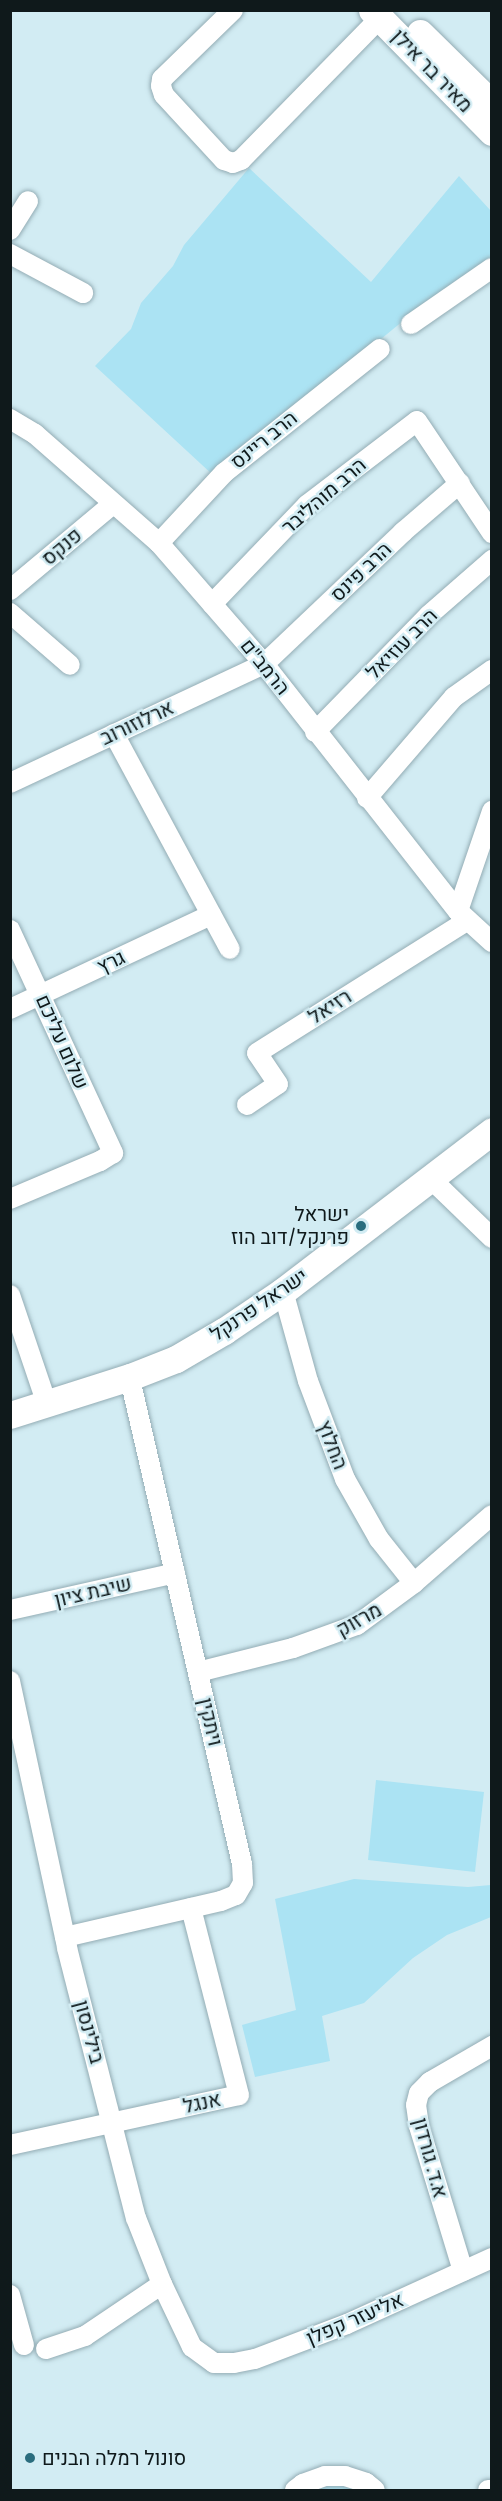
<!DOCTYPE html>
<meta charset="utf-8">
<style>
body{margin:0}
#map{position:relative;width:502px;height:2501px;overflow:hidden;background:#d2ecf3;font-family:"Fira Sans Condensed",Heebo,sans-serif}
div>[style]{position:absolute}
.green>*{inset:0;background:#abe3f3}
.roads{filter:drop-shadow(0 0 2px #93acb4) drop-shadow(0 0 2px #93acb4)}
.street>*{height:20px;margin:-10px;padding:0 10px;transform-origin:10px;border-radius:10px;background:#fff}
.secondary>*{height:27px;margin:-13.5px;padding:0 13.5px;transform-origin:13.5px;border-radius:13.5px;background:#fff}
.dots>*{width:16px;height:16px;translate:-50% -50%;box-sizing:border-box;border:3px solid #d2ecf3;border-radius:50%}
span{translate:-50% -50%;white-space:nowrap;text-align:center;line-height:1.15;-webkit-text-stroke:5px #d2ecf3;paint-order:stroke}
.street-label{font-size:20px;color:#0f191b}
.poi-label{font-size:20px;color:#0f191b}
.right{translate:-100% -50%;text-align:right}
.left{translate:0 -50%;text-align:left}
.frame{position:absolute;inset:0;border:12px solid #0f191b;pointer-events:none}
</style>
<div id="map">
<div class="green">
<div style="clip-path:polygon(249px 168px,371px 282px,459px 176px,491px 211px,491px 263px,420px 307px,214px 476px,95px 366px,131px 329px,141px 303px,173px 266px,184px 245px)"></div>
<div style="clip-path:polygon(376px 1780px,484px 1792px,475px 1872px,368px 1860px)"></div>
<div style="clip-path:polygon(354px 1879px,468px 1887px,491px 1885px,491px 1917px,447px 1935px,413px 1958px,364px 2003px,322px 2016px,330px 2061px,255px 2077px,242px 2025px,296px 2010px,275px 1899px)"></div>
<div style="clip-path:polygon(344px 2483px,363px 2490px,307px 2490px,326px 2484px)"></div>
</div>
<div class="roads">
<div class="street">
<div style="left:233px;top:10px;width:99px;rotate:135.8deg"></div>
<div style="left:162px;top:79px;width:7px;rotate:98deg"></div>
<div style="left:161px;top:86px;width:9px;rotate:72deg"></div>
<div style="left:164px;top:95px;width:88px;rotate:47.3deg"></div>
<div style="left:224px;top:160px;width:9px;rotate:18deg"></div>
<div style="left:233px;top:163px;width:9px;rotate:-21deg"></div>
<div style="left:241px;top:160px;width:199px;rotate:-45.6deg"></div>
<div style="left:10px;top:230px;width:34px;rotate:-58deg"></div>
<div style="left:10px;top:254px;width:83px;rotate:28.1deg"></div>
<div style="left:411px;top:324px;width:98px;rotate:-34.7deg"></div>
<div style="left:10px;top:419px;width:29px;rotate:31deg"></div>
<div style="left:35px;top:434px;width:165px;rotate:41.3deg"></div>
<div style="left:159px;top:543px;width:160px;rotate:49deg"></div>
<div style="left:264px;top:664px;width:314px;rotate:51.9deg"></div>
<div style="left:458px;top:911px;width:46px;rotate:42.4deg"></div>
<div style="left:159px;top:543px;width:96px;rotate:-47.1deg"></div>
<div style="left:224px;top:473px;width:199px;rotate:-38.5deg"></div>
<div style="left:10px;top:590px;width:134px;rotate:-39.9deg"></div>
<div style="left:212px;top:604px;width:137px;rotate:-46.2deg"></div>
<div style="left:307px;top:505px;width:138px;rotate:-37.4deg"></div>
<div style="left:417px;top:421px;width:135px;rotate:56.2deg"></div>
<div style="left:10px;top:613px;width:79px;rotate:40.9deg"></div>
<div style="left:315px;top:732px;width:163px;rotate:-45.7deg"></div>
<div style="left:429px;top:615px;width:84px;rotate:-41.1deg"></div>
<div style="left:114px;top:734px;width:244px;rotate:61.7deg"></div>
<div style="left:10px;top:783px;width:280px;rotate:-25.1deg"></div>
<div style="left:264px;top:664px;width:192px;rotate:-43.5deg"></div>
<div style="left:403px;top:532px;width:75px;rotate:-40.7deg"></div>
<div style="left:367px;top:798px;width:133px;rotate:-49.3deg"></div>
<div style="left:454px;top:697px;width:47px;rotate:-35.4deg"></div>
<div style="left:458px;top:911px;width:106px;rotate:-71.2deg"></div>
<div style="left:10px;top:930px;width:246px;rotate:65.2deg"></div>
<div style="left:113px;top:1153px;width:15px;rotate:148deg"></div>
<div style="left:100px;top:1161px;width:98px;rotate:157.1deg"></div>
<div style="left:10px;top:1009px;width:222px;rotate:-25.1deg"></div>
<div style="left:247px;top:1105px;width:37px;rotate:-34deg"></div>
<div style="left:278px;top:1084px;width:37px;rotate:-124deg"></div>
<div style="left:257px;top:1053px;width:248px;rotate:-32.2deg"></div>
<div style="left:431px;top:1179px;width:85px;rotate:44deg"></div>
<div style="left:283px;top:1291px;width:93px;rotate:74.5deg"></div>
<div style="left:308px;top:1381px;width:105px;rotate:69.3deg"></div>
<div style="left:345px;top:1479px;width:69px;rotate:60.5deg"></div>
<div style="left:379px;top:1539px;width:56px;rotate:51.5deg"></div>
<div style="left:10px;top:1295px;width:115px;rotate:71.3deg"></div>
<div style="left:10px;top:1610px;width:169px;rotate:-12.6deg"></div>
<div style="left:198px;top:1672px;width:98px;rotate:-14.2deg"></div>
<div style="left:293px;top:1648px;width:68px;rotate:-19.8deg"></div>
<div style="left:357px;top:1625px;width:71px;rotate:-36.4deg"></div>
<div style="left:414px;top:1583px;width:103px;rotate:-41.1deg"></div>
<div style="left:10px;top:1681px;width:273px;rotate:77.9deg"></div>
<div style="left:67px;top:1948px;width:279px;rotate:75.7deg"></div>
<div style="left:136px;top:2218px;width:71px;rotate:68.5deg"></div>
<div style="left:162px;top:2284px;width:70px;rotate:64.5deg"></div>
<div style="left:192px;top:2347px;width:27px;rotate:36deg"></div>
<div style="left:214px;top:2363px;width:20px"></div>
<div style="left:234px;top:2363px;width:21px;rotate:-11deg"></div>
<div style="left:255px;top:2359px;width:98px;rotate:-20.8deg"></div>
<div style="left:347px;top:2324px;width:159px;rotate:-24.5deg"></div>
<div style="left:65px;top:1937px;width:160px;rotate:-13deg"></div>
<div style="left:221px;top:1901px;width:16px;rotate:-22deg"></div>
<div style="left:236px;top:1895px;width:14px;rotate:-60deg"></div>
<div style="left:243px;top:1883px;width:19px;rotate:-93deg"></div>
<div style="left:242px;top:1864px;width:500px;rotate:-103deg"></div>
<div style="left:10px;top:2145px;width:234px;rotate:-12.3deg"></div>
<div style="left:239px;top:2095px;width:193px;rotate:-104.4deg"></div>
<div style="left:463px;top:2271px;width:152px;rotate:-106.9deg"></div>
<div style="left:419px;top:2126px;width:21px;rotate:-98deg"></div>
<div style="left:416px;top:2105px;width:12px;rotate:-76deg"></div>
<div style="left:419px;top:2093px;width:16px;rotate:-45deg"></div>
<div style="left:430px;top:2082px;width:72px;rotate:-30.1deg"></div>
<div style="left:10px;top:2295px;width:52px;rotate:74.4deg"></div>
<div style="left:46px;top:2349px;width:41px;rotate:-18.4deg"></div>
<div style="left:85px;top:2336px;width:93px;rotate:-34deg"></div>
<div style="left:295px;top:2490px;width:10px;rotate:-37deg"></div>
<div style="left:303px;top:2484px;width:23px;rotate:-20deg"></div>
<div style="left:325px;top:2476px;width:20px"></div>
<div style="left:345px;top:2476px;width:22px;rotate:18deg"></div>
<div style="left:366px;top:2483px;width:11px;rotate:38deg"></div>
<div style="left:488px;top:2490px;width:4px"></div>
</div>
<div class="secondary">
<div style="left:372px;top:10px;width:171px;rotate:45.5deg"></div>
<div style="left:420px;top:33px;width:101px;rotate:44.6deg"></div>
<div style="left:10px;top:1415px;width:126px;rotate:-17.6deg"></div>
<div style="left:130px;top:1377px;width:49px;rotate:-21.4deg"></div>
<div style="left:176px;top:1359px;width:56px;rotate:-30.3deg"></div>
<div style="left:224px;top:1331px;width:71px;rotate:-34.1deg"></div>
<div style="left:283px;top:1291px;width:263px;rotate:-37.4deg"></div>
</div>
</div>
<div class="dots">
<div style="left:361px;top:1226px;background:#2a6d7e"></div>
<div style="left:30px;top:2458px;background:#2a6d7e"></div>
</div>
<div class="street-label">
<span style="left:432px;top:71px;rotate:46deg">מאיר בר אילן</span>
<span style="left:264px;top:440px;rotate:-39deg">הרב ריינס</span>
<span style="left:324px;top:496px;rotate:-41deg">הרב מוהליבר</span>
<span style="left:62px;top:547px;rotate:-40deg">פנקס</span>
<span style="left:361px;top:572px;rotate:-44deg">הרב פינס</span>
<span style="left:402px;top:644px;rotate:-45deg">הרב עוזיאל</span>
<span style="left:265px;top:667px;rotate:51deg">הרמב"ם</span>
<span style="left:137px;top:723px;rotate:-25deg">ארלוזורוב</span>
<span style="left:111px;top:962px;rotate:-25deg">גרץ</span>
<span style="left:330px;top:1007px;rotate:-32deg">רזיאל</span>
<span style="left:62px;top:1042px;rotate:66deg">שלום עליכם</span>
<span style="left:259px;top:1305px;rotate:-34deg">ישראל פרנקל</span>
<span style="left:332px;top:1445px;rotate:69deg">החלוץ</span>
<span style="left:93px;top:1592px;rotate:-13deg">שיבת ציון</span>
<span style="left:359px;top:1620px;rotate:-29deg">מרזוק</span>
<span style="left:210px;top:1722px;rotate:77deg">ויתקין</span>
<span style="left:89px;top:2032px;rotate:75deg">בילינסון</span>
<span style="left:202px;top:2103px;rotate:-12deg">אנגל</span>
<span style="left:430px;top:2158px;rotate:75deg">א.ד. גורדון</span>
<span style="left:355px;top:2319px;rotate:-23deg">אליעזר קפלן</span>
</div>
<div class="poi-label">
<span class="right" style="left:349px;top:1226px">ישראל<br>פרנקל/דוב הוז</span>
<span class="left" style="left:42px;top:2458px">סונול רמלה הבנים</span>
</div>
<div class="frame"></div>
</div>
